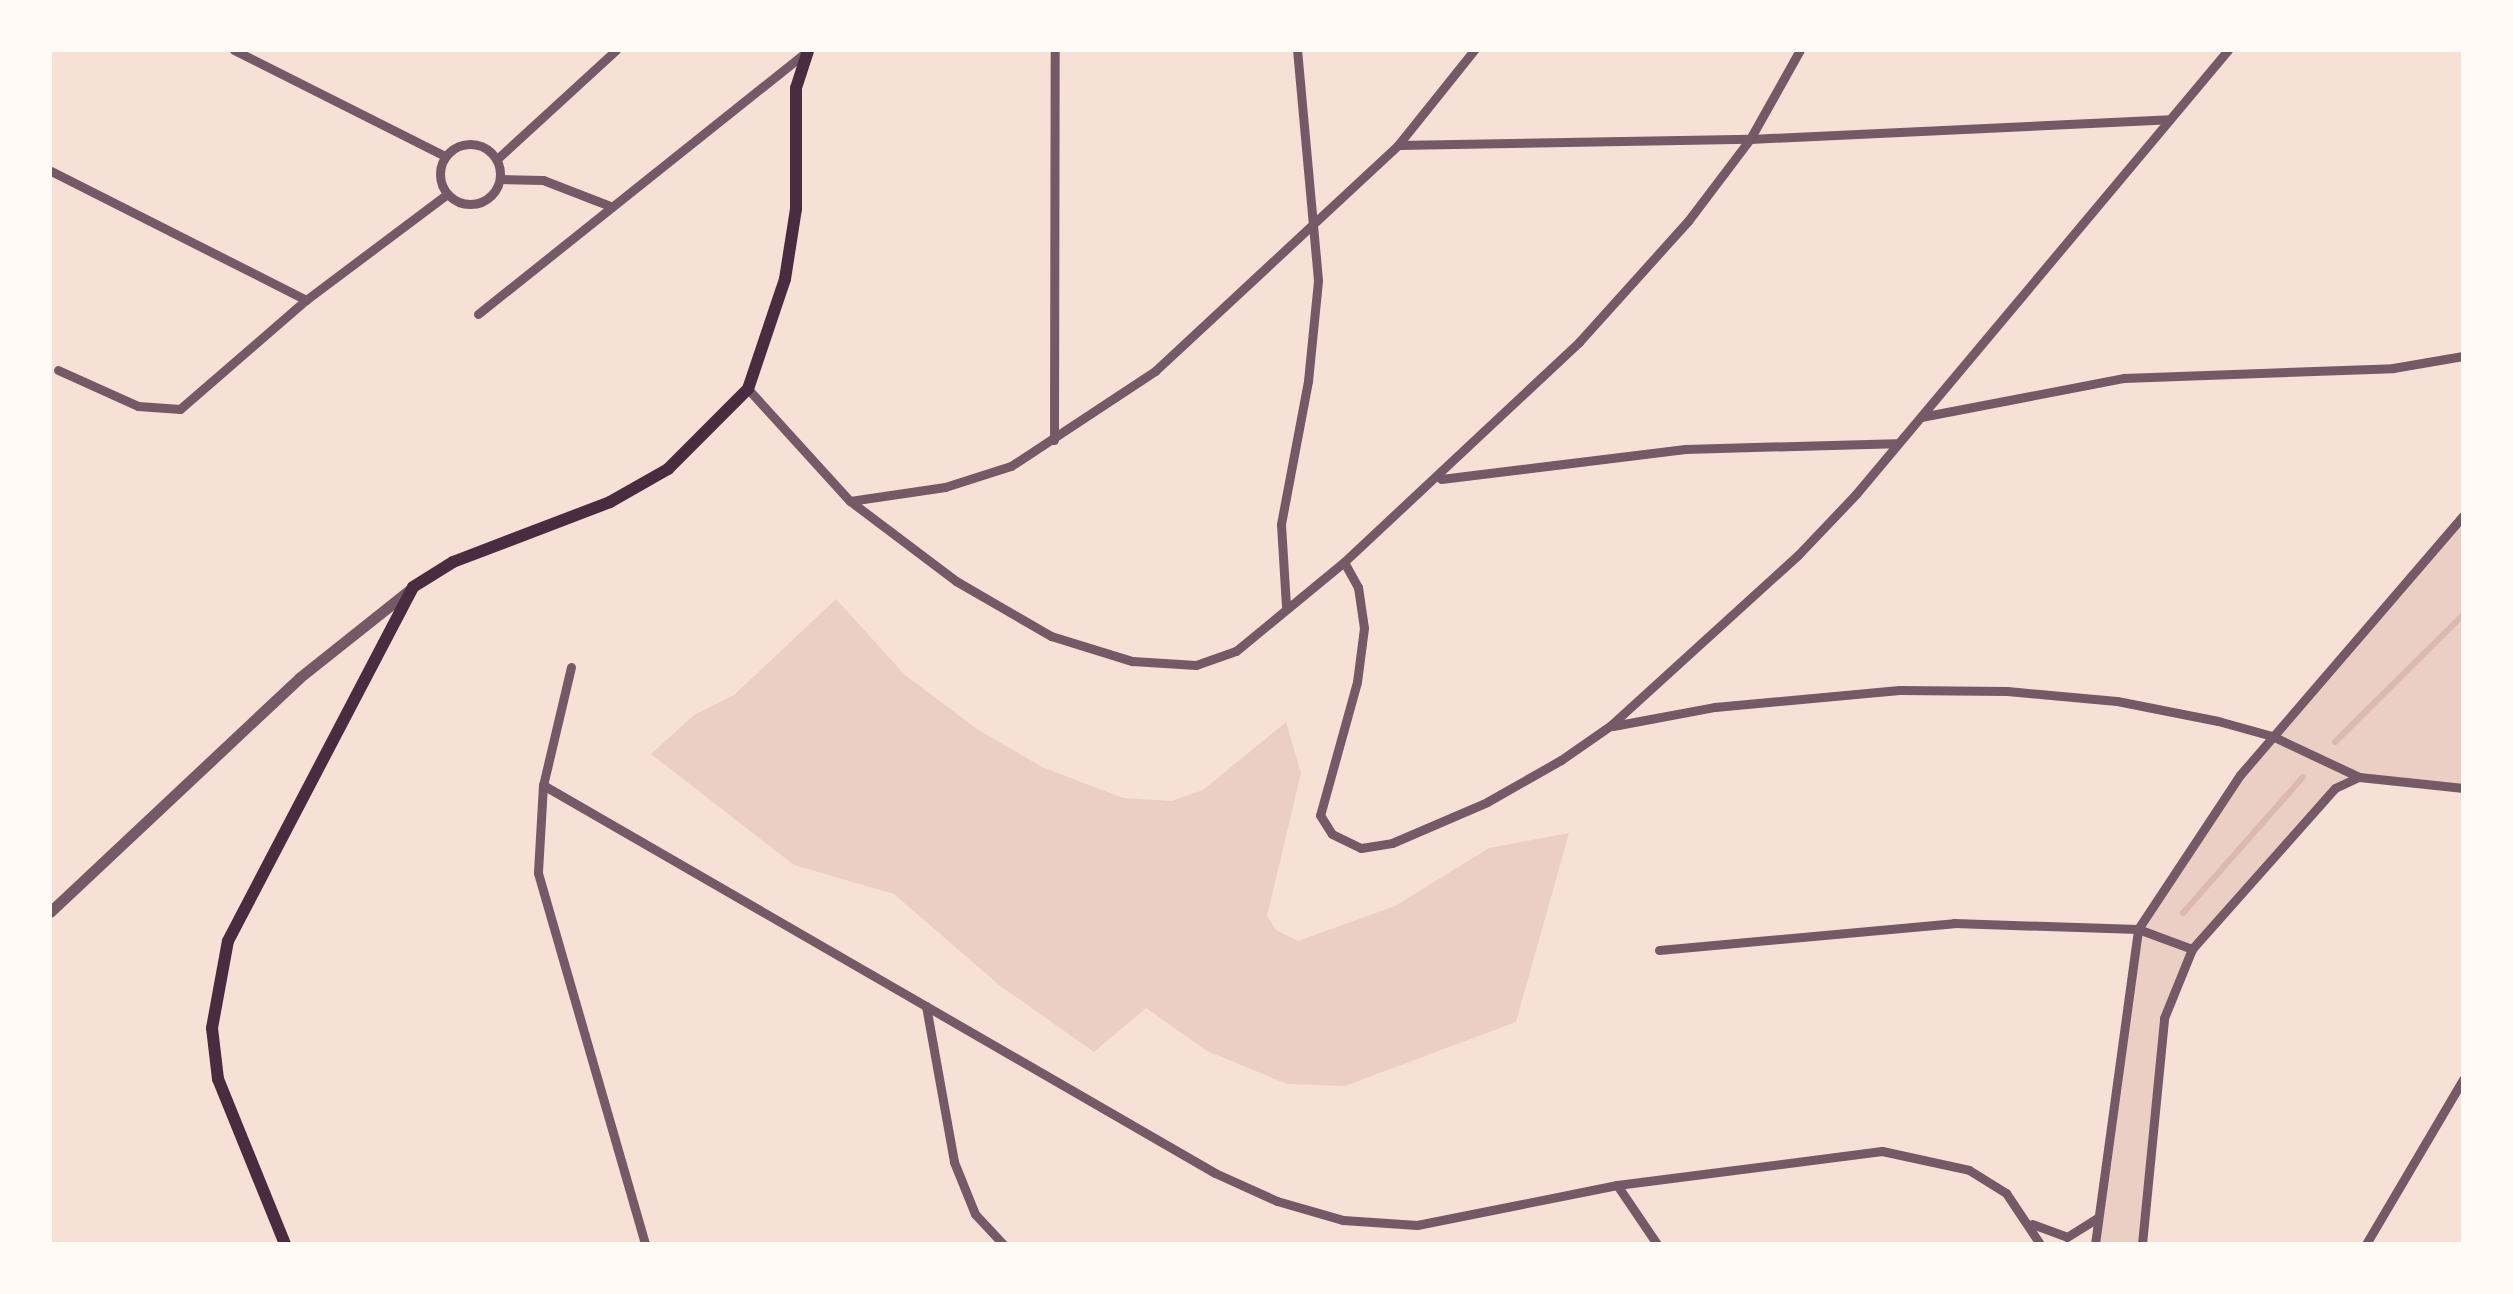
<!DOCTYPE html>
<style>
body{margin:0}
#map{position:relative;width:2513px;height:1294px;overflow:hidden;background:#f7e1d7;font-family:Cabin,sans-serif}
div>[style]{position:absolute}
.green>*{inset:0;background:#ebcfc5}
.stream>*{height:6px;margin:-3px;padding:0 3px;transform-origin:3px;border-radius:3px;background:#dcb8b0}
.minor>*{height:9px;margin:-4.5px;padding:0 4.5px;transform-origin:4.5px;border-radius:4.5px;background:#755966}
.minor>.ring{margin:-4.5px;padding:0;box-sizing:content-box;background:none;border:9px solid #755966;border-radius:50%}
.tertiary>*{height:11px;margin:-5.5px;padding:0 5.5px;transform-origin:5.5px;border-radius:5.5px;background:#755966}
.secondary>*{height:12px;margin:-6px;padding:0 6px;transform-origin:6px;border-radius:6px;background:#4a2c40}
span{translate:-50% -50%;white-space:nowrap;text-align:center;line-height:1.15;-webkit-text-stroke:10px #fffaf5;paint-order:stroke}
.frame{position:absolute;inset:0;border:52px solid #fffaf5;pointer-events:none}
</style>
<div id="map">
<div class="green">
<div style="clip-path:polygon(2463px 516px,2463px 788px,2359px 777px,2335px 788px,2192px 949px,2164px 1018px,2142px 1244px,2095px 1244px,2138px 929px,2240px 775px)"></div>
<div style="clip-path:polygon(836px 599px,905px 675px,977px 729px,1042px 767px,1123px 798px,1172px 801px,1203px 790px,1286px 722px,1301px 773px,1267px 916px,1276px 930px,1298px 941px,1395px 906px,1489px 848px,1569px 833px,1516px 1022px,1345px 1086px,1287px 1084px,1207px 1051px,1146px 1008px,1094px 1052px,999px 985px,894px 894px,794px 865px,651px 754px,694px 715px,734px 695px)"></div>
</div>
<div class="stream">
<div style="left:2335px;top:742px;width:180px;rotate:-44.8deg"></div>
<div style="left:2183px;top:913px;width:181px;rotate:-48.6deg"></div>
</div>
<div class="minor">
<div style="left:234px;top:50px;width:236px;rotate:26.7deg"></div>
<div class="ring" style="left:440px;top:144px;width:51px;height:51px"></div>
<div style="left:1398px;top:145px;width:352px;rotate:-1deg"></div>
<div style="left:1750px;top:139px;width:420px;rotate:-2.7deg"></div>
<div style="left:497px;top:159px;width:161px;rotate:-42.5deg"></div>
<div style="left:51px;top:171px;width:286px;rotate:26.8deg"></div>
<div style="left:500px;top:179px;width:43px;rotate:1.3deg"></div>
<div style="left:543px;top:180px;width:72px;rotate:21.2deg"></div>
<div style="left:478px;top:314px;width:418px;rotate:-38.6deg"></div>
<div style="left:58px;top:370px;width:88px;rotate:24.2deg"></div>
<div style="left:138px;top:406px;width:42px;rotate:4.1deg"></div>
<div style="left:180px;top:409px;width:167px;rotate:-40.9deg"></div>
<div style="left:306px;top:300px;width:176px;rotate:-36.9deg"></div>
<div style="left:748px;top:389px;width:151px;rotate:47.7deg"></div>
<div style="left:850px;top:501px;width:133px;rotate:37deg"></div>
<div style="left:956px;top:581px;width:110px;rotate:30.1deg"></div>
<div style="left:1051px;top:636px;width:85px;rotate:17.2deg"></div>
<div style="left:1132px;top:661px;width:64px;rotate:3.6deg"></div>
<div style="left:1196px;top:665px;width:42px;rotate:-19.3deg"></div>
<div style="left:1236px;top:651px;width:140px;rotate:-39.5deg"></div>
<div style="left:1344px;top:562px;width:322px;rotate:-43.1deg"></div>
<div style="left:1579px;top:342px;width:163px;rotate:-48deg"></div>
<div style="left:1688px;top:221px;width:103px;rotate:-52.9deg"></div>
<div style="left:1750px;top:139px;width:102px;rotate:-60.7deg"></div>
<div style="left:1921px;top:417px;width:207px;rotate:-10.9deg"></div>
<div style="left:2124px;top:378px;width:269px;rotate:-2.1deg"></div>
<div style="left:2393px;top:368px;width:71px;rotate:-9.7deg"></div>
<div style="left:1054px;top:440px;width:390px;rotate:-89.9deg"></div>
<div style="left:1441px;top:479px;width:246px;rotate:-7deg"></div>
<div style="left:1685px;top:449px;width:210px;rotate:-1.6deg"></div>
<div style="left:850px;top:501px;width:96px;rotate:-8.4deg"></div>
<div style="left:945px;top:487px;width:69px;rotate:-17.7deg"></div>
<div style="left:1011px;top:466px;width:173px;rotate:-33.4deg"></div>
<div style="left:1155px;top:371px;width:332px;rotate:-42.9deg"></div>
<div style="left:1398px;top:145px;width:122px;rotate:-51.3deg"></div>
<div style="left:1344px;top:562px;width:29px;rotate:61deg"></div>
<div style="left:1358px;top:587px;width:41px;rotate:81.7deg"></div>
<div style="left:1364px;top:628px;width:54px;rotate:97.4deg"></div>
<div style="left:1357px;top:682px;width:138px;rotate:105.5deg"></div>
<div style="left:1320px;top:815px;width:22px;rotate:58deg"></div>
<div style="left:1332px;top:834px;width:32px;rotate:26deg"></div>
<div style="left:1361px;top:848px;width:31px;rotate:-9deg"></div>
<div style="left:1392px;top:843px;width:103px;rotate:-23.3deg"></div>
<div style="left:1487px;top:802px;width:85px;rotate:-29.6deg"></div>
<div style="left:1561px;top:760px;width:60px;rotate:-34.8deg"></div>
<div style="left:1610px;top:726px;width:254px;rotate:-42.3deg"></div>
<div style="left:1798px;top:555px;width:84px;rotate:-46.4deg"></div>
<div style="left:1856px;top:494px;width:579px;rotate:-50.04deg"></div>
<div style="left:1286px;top:606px;width:82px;rotate:-93.5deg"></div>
<div style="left:1281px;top:524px;width:146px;rotate:-79.3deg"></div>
<div style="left:1308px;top:381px;width:101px;rotate:-84.3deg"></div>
<div style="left:1318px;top:280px;width:231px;rotate:-95.2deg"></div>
<div style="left:571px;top:667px;width:121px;rotate:103.3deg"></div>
<div style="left:543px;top:785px;width:88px;rotate:93.3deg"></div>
<div style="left:538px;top:873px;width:386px;rotate:73.9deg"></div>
<div style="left:1613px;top:726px;width:104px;rotate:-10.6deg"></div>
<div style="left:1715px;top:707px;width:185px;rotate:-5.3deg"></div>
<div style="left:1899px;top:690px;width:108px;rotate:0.5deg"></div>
<div style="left:2007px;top:691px;width:110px;rotate:5.2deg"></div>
<div style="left:2117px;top:701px;width:103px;rotate:11.2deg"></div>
<div style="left:2218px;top:721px;width:56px;rotate:15.5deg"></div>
<div style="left:2272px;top:736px;width:96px;rotate:25.2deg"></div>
<div style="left:543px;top:785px;width:776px;rotate:30deg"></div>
<div style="left:1215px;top:1173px;width:68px;rotate:24.3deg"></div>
<div style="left:1277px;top:1201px;width:69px;rotate:16.1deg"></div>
<div style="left:1343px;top:1220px;width:74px;rotate:3.9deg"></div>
<div style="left:1417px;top:1225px;width:204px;rotate:-11.3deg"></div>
<div style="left:1617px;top:1185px;width:267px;rotate:-7.3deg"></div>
<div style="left:1882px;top:1151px;width:89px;rotate:12.3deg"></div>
<div style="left:1969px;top:1170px;width:44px;rotate:31.9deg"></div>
<div style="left:2006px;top:1193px;width:61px;rotate:56.3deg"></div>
<div style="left:1659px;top:950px;width:296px;rotate:-5.2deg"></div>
<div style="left:1954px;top:923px;width:184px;rotate:1.9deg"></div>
<div style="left:2138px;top:929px;width:58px;rotate:20.3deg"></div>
<div style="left:926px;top:1006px;width:158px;rotate:79.8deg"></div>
<div style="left:954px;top:1162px;width:56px;rotate:68deg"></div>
<div style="left:975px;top:1214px;width:41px;rotate:47deg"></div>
<div style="left:1617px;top:1185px;width:71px;rotate:55.9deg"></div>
<div style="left:2032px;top:1224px;width:37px;rotate:20deg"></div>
<div style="left:2067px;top:1237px;width:36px;rotate:-32deg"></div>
<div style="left:2095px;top:1244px;width:318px;rotate:-82.2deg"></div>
<div style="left:2138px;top:929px;width:185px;rotate:-56.5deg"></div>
<div style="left:2240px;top:775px;width:342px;rotate:-49.3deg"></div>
<div style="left:2142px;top:1244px;width:227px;rotate:-84.4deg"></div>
<div style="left:2164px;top:1018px;width:74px;rotate:-67.9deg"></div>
<div style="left:2192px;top:949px;width:215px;rotate:-48.4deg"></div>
<div style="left:2335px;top:788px;width:26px;rotate:-25deg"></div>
<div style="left:2359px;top:777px;width:105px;rotate:6deg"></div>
<div style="left:2366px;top:1244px;width:191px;rotate:-59.5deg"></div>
</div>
<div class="tertiary">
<div style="left:50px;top:912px;width:342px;rotate:-43.2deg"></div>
<div style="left:299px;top:678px;width:144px;rotate:-38.5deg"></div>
</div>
<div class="secondary">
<div style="left:285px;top:1244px;width:178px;rotate:-112.1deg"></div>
<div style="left:218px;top:1079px;width:51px;rotate:-96.7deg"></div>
<div style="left:212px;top:1028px;width:88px;rotate:-79.6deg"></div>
<div style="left:228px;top:941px;width:399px;rotate:-62.4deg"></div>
<div style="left:413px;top:587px;width:47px;rotate:-32deg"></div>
<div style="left:453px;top:562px;width:168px;rotate:-20.9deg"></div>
<div style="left:610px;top:502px;width:67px;rotate:-29.6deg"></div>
<div style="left:668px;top:469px;width:113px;rotate:-45deg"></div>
<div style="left:748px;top:389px;width:116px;rotate:-71.4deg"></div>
<div style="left:785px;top:279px;width:71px;rotate:-81.1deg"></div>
<div style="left:796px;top:209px;width:121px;rotate:-90deg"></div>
<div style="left:796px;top:88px;width:40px;rotate:-72deg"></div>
</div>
<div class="frame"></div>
</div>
